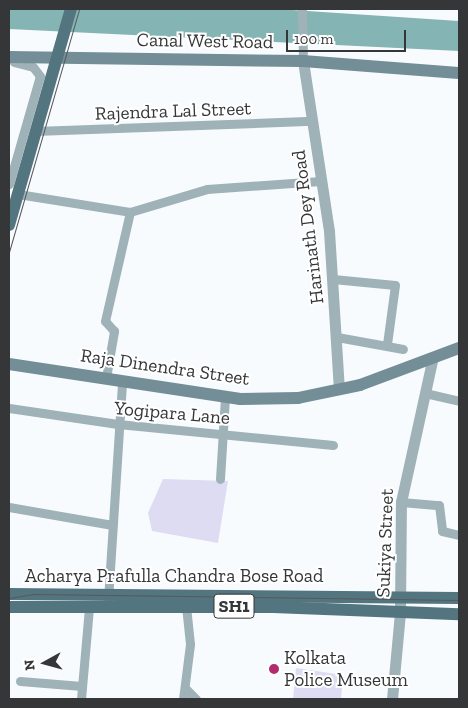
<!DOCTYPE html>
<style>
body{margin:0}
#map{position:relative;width:468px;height:708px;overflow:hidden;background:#f8fbfe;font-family:"Zilla Slab",serif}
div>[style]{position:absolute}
.green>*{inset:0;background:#dddcf3}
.water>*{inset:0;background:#85b4b4}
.minor>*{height:9px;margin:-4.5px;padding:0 4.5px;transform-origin:4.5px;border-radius:4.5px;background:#9fb2b8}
.tertiary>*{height:11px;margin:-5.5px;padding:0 5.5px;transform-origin:5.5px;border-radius:5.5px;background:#9fb2b8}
.secondary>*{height:12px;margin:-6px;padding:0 6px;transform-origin:6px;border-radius:6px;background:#738e97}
.primary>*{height:12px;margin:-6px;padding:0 6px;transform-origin:6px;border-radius:6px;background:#537580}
.tram>*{height:1px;margin:-0.5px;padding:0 0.5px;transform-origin:0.5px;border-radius:0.5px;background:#575859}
.dots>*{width:14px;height:14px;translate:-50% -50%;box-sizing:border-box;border:2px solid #fff;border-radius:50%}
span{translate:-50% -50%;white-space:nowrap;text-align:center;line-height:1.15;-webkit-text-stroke:4px #fff;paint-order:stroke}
.shield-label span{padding:1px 4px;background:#fff;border:1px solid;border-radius:4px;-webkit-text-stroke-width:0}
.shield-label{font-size:18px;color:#353637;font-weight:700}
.street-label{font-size:19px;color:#353637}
.poi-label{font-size:19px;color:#353637}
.left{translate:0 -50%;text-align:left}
.frame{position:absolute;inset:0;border:10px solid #353637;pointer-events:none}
.north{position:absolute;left:20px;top:638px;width:50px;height:50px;-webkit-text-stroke:4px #fff;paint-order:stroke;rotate:263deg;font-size:14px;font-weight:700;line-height:20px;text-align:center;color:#353637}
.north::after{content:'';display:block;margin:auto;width:18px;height:22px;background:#353637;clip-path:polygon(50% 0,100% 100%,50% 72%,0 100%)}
.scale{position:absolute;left:286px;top:30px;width:120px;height:22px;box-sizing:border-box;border:2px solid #353637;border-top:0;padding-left:6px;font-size:15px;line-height:18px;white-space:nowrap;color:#353637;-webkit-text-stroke:4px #fff;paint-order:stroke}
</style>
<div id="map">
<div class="green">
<div style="clip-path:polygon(163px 479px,228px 481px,218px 543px,152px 531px,148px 513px)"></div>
<div style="clip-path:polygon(296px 668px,343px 675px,341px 699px,293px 699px)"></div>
</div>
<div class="water">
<div style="clip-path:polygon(9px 9px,277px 9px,459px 21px,459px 51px,9px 29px)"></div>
</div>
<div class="minor">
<div style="left:302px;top:9px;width:52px;rotate:88.9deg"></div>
<div style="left:35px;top:131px;width:278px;rotate:-2.1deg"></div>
<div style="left:9px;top:184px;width:112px;rotate:-74deg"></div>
<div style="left:40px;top:76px;width:11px;rotate:-128deg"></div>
<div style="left:33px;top:67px;width:20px;rotate:-165deg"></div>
<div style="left:18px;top:194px;width:113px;rotate:9.1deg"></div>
<div style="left:130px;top:212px;width:80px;rotate:-16.6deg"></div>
<div style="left:207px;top:189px;width:114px;rotate:-4deg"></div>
<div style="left:333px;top:279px;width:62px;rotate:5.5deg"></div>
<div style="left:395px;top:285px;width:60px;rotate:97.7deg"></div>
<div style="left:337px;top:337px;width:67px;rotate:10.3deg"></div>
<div style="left:106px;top:378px;width:48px;rotate:-80.3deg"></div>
<div style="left:114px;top:331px;width:13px;rotate:-132deg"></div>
<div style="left:105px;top:321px;width:112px;rotate:-77.1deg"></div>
<div style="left:425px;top:393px;width:35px;rotate:13deg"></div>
<div style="left:9px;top:408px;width:110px;rotate:8.4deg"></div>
<div style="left:118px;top:424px;width:216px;rotate:5.6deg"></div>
<div style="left:220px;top:479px;width:82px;rotate:-86.5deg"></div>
<div style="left:401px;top:502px;width:38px;rotate:5deg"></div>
<div style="left:439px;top:505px;width:26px;rotate:83deg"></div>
<div style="left:442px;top:531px;width:17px;rotate:13deg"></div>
<div style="left:9px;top:507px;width:105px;rotate:9.9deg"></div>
<div style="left:108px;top:600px;width:219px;rotate:-86.3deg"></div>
<div style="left:20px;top:681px;width:62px;rotate:4.6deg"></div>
<div style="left:185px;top:688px;width:16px;rotate:45deg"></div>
<div style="left:81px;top:699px;width:92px;rotate:-85deg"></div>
<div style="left:183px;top:699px;width:55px;rotate:-82.7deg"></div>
<div style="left:190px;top:644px;width:39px;rotate:-96deg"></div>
</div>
<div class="tertiary">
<div style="left:303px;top:61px;width:172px;rotate:81.3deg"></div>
<div style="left:329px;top:231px;width:158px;rotate:86.4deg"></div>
<div style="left:392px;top:699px;width:87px;rotate:-84.7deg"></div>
<div style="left:400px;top:612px;width:110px;rotate:-89.5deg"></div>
<div style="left:401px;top:502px;width:144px;rotate:-77.6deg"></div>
</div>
<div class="secondary">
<div style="left:9px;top:57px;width:294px;rotate:0.8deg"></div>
<div style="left:303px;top:61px;width:156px;rotate:4.4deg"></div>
<div style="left:9px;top:364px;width:234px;rotate:8.6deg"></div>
<div style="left:240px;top:399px;width:58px;rotate:-1deg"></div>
<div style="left:298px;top:398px;width:63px;rotate:-11.8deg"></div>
<div style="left:360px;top:385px;width:106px;rotate:-20.5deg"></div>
</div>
<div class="primary">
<div style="left:9px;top:225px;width:225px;rotate:-74deg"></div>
<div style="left:9px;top:594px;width:450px;rotate:0.5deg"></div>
<div style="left:9px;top:607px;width:264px"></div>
<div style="left:273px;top:607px;width:186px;rotate:2.2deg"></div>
</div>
<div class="tram">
<div style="left:9px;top:252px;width:253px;rotate:-73.9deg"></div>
<div style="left:9px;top:598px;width:25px;rotate:-9deg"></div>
<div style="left:34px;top:594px;width:425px;rotate:0.8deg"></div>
</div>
<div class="dots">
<div style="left:274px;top:669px;background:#b22b6d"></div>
</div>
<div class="shield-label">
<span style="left:234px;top:606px">SH1</span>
</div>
<div class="street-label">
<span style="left:205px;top:41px;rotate:1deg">Canal West Road</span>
<span style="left:173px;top:111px;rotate:-2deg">Rajendra Lal Street</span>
<span style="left:308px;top:227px;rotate:-97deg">Harinath Dey Road</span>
<span style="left:165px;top:367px;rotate:8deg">Raja Dinendra Street</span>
<span style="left:172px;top:413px;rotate:5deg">Yogipara Lane</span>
<span style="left:385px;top:543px;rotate:-88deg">Sukiya Street</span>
<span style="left:174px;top:576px">Acharya Prafulla Chandra Bose Road</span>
</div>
<div class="poi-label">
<span class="left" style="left:284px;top:669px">Kolkata<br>Police Museum</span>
</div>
<div class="frame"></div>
<div class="north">N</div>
<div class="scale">100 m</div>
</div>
